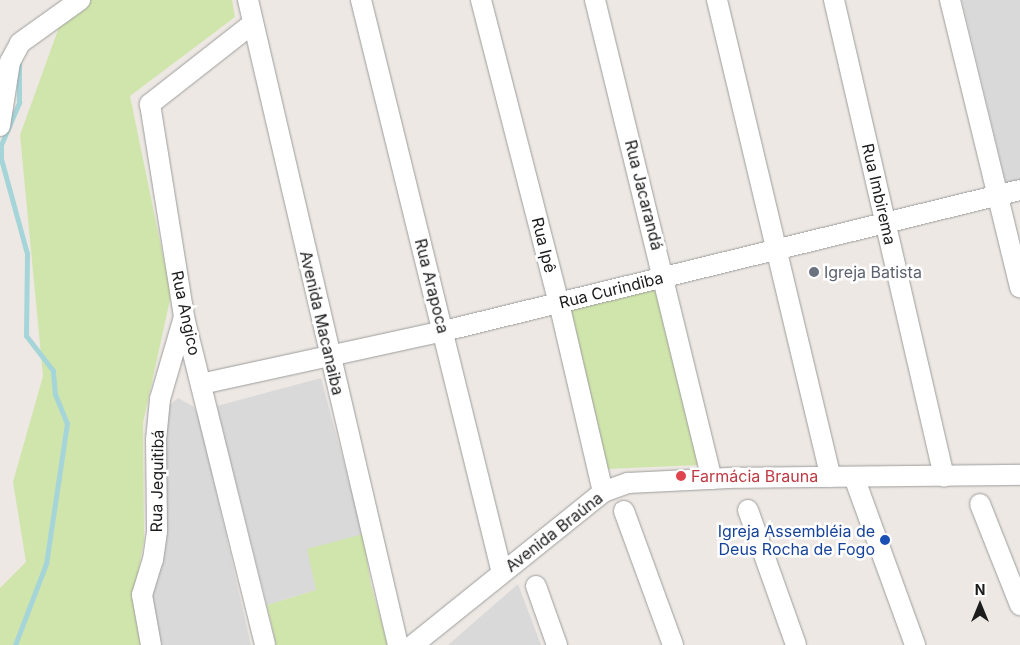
<!DOCTYPE html>
<meta charset="utf-8">
<style>
body{margin:0}
#map{position:relative;width:1020px;height:645px;overflow:hidden;background:#ede8e3;font-family:Inter,sans-serif}
div>[style]{position:absolute}
.residential>*{inset:0;background:#dad9da}
.grass>*{inset:0;background:#d0e5ab}
.stream>*{height:4.5px;margin:-2.25px;padding:0 2.25px;transform-origin:2.25px;border-radius:2.25px;background:#a5d5d9}
.roads{filter:drop-shadow(0 0 1px #9d9d9d) drop-shadow(0 0 1px #9d9d9d)}
.minor>*{height:20px;margin:-10px;padding:0 10px;transform-origin:10px;border-radius:10px;background:#fff}
.dots>*{width:14px;height:14px;translate:-50% -50%;box-sizing:border-box;border:2px solid #fff;border-radius:50%}
span{translate:-50% -50%;white-space:nowrap;text-align:center;line-height:1.15;-webkit-text-stroke:5px #fff;paint-order:stroke}
.street-label{font-size:16px;color:#1c1c1c}
.worship-label{font-size:16px;color:#5b616d}
.left{translate:0 -50%;text-align:left}
.health-label{font-size:16px;color:#be3a42}
.transit-label{font-size:16px;color:#164399}
.right{translate:-100% -50%;text-align:right}
.north{position:absolute;left:955px;top:580px;width:50px;height:50px;-webkit-text-stroke:4px #fff;paint-order:stroke;rotate:0deg;font-size:14px;font-weight:700;line-height:20px;text-align:center;color:#1c1c1c}
.north::after{content:'';display:block;margin:auto;width:18px;height:22px;background:#1c1c1c;clip-path:polygon(50% 0,100% 100%,50% 72%,0 100%)}
</style>
<div id="map">
<div class="residential">
<div style="clip-path:polygon(962px 0,1020px 0,1020px 184px,1007px 187px)"></div>
<div style="clip-path:polygon(321px 378px,363px 534px,316px 590px,267px 605px,217px 406px)"></div>
<div style="clip-path:polygon(178px 398px,194px 407px,200px 421px,251px 645px,157px 645px,146px 600px,165px 409px)"></div>
<div style="clip-path:polygon(518px 584px,541px 645px,448px 645px)"></div>
</div>
<div class="grass">
<div style="clip-path:polygon(72px 0,232px 0,235px 17px,130px 96px,171px 295px,143px 423px,144px 540px,134px 596px,144px 645px,0 645px,0 588px,26px 562px,13px 482px,43px 376px,20px 135px,67px 5px)"></div>
<div style="clip-path:polygon(658px 288px,699px 465px,606px 469px,567px 309px)"></div>
<div style="clip-path:polygon(363px 534px,371px 585px,388px 645px,276px 645px,267px 605px,316px 590px,307px 549px)"></div>
</div>
<div class="stream">
<div style="left:15px;top:645px;width:87px;rotate:-69.1deg"></div>
<div style="left:46px;top:564px;width:142px;rotate:-81.5deg"></div>
<div style="left:67px;top:424px;width:31px;rotate:-112deg"></div>
<div style="left:55px;top:395px;width:24px;rotate:-95deg"></div>
<div style="left:53px;top:371px;width:44px;rotate:-127.6deg"></div>
<div style="left:26px;top:336px;width:82px;rotate:-89.3deg"></div>
<div style="left:27px;top:254px;width:98px;rotate:-105.3deg"></div>
<div style="left:1px;top:159px;width:14px;rotate:-90deg"></div>
<div style="left:1px;top:145px;width:46px;rotate:-66.8deg"></div>
<div style="left:19px;top:103px;width:39px;rotate:-90deg"></div>
</div>
<div class="roads">
<div class="minor">
<div style="left:248px;top:0;width:662px;rotate:76.91deg"></div>
<div style="left:361px;top:0;width:590px;rotate:76.18deg"></div>
<div style="left:481px;top:0;width:313px;rotate:75.6deg"></div>
<div style="left:559px;top:303px;width:194px;rotate:76.9deg"></div>
<div style="left:595px;top:0;width:493px;rotate:76.3deg"></div>
<div style="left:717px;top:0;width:490px;rotate:76.6deg"></div>
<div style="left:834px;top:0;width:489px;rotate:77deg"></div>
<div style="left:950px;top:0;width:296px;rotate:76.3deg"></div>
<div style="left:252px;top:24px;width:130px;rotate:141.9deg"></div>
<div style="left:150px;top:104px;width:216px;rotate:80.9deg"></div>
<div style="left:184px;top:317px;width:338px;rotate:76.1deg"></div>
<div style="left:0;top:126px;width:65px;rotate:-81.1deg"></div>
<div style="left:10px;top:62px;width:21px;rotate:-62deg"></div>
<div style="left:20px;top:43px;width:74px;rotate:-35.6deg"></div>
<div style="left:201px;top:384px;width:249px;rotate:-12.3deg"></div>
<div style="left:444px;top:331px;width:593px;rotate:-13.76deg"></div>
<div style="left:854px;top:477px;width:179px;rotate:70deg"></div>
<div style="left:980px;top:504px;width:109px;rotate:68.4deg"></div>
<div style="left:748px;top:510px;width:143px;rotate:70.4deg"></div>
<div style="left:624px;top:511px;width:143px;rotate:69.9deg"></div>
<div style="left:536px;top:586px;width:63px;rotate:70.4deg"></div>
<div style="left:151px;top:645px;width:51px;rotate:-100.2deg"></div>
<div style="left:142px;top:595px;width:37px;rotate:-73deg"></div>
<div style="left:153px;top:560px;width:30px;rotate:-82deg"></div>
<div style="left:157px;top:530px;width:90px;rotate:-90.6deg"></div>
<div style="left:156px;top:440px;width:41px;rotate:-84.4deg"></div>
<div style="left:160px;top:399px;width:85px;rotate:-73.7deg"></div>
<div style="left:413px;top:645px;width:244px;rotate:-38.8deg"></div>
<div style="left:603px;top:492px;width:27px;rotate:-20deg"></div>
<div style="left:628px;top:483px;width:101px;rotate:-2.8deg"></div>
<div style="left:729px;top:478px;width:291px;rotate:-0.6deg"></div>
</div>
</div>
<div class="dots">
<div style="left:814px;top:272px;background:#6b7280"></div>
<div style="left:681px;top:476px;background:#e0444e"></div>
<div style="left:885px;top:540px;background:#1a4fb4"></div>
</div>
<div class="street-label">
<span style="left:879px;top:194px;rotate:77deg">Rua Imbirema</span>
<span style="left:644px;top:195px;rotate:76deg">Rua Jacarandá</span>
<span style="left:544px;top:245px;rotate:76deg">Rua Ipê</span>
<span style="left:432px;top:286px;rotate:76deg">Rua Arapoca</span>
<span style="left:611px;top:290px;rotate:-14deg">Rua Curindiba</span>
<span style="left:186px;top:313px;rotate:78deg">Rua Angico</span>
<span style="left:322px;top:323px;rotate:77deg">Avenida Macanaiba</span>
<span style="left:157px;top:481px;rotate:-89deg">Rua Jequitibá</span>
<span style="left:554px;top:532px;rotate:-38deg">Avenida Braúna</span>
</div>
<div class="worship-label">
<span class="left" style="left:824px;top:272px">Igreja Batista</span>
</div>
<div class="health-label">
<span class="left" style="left:691px;top:476px">Farmácia Brauna</span>
</div>
<div class="transit-label">
<span class="right" style="left:875px;top:540px">Igreja Assembléia de<br>Deus Rocha de Fogo</span>
</div>
<div class="north">N</div>
</div>
